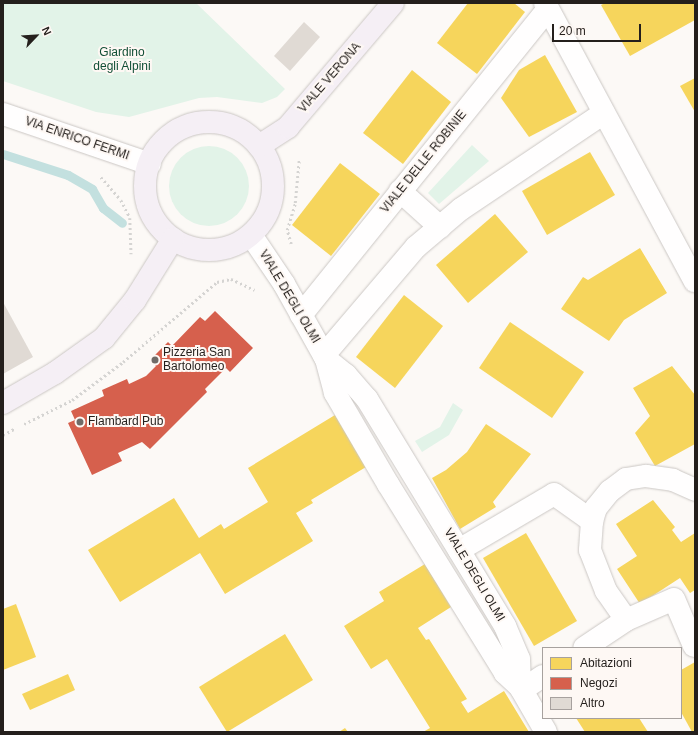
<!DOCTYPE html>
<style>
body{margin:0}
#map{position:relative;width:698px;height:735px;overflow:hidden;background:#fcf9f6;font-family:Arial,sans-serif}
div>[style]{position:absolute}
.green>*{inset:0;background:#e2f3e8}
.round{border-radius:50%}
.homes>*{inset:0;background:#f6d55c}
.shops>*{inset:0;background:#d6604d}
.stream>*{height:9px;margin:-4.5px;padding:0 4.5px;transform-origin:4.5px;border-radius:4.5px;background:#c3e0df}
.building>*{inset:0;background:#e0dad4}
.path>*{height:2.5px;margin-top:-1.25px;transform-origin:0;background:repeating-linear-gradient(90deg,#d5d4d2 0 2px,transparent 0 5px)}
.roads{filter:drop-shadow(0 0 1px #cbc7c4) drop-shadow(0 0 1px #cbc7c4)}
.minor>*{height:22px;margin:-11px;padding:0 11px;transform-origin:11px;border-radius:11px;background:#fffefe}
.major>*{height:22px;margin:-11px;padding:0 11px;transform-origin:11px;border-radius:11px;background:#f5eff5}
.major>.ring{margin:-11px;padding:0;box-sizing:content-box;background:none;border:22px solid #f5eff5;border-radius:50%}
.dots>*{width:11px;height:11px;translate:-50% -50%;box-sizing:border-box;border:2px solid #fef8f4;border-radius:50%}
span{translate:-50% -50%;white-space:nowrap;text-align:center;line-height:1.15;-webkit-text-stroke:4px #fef8f4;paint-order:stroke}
.park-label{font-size:12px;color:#124f36}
.street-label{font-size:12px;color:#241f1c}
.poi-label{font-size:12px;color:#241f1c}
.left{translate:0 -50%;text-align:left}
.frame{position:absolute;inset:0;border:4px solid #241f1c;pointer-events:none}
.legend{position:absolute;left:542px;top:647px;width:140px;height:72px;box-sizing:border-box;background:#fef8f4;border:1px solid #a7a19e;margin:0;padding:5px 7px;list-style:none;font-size:12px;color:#241f1c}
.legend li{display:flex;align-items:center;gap:8px;height:20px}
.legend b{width:20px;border:1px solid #a7a19e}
.north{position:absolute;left:16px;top:16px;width:40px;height:40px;-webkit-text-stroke:3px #fef8f4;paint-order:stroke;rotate:65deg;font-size:11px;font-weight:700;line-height:16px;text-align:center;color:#241f1c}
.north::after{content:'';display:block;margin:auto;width:14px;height:18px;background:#241f1c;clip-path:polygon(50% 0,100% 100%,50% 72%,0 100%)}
.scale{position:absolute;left:552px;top:24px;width:89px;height:18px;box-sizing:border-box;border:2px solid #241f1c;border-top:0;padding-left:5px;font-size:12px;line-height:14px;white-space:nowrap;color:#241f1c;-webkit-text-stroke:3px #fef8f4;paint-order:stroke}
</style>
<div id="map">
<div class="green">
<div style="clip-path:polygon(3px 3px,196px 3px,285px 89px,277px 97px,262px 103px,217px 97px,199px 98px,129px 117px,96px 112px,3px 81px)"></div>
<div style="clip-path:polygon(472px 145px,489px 161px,439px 204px,428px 193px)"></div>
<div class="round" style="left:169px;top:146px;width:80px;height:80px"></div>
<div style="clip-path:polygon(453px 403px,463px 410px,449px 435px,422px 452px,415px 441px,440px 427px)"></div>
</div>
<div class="homes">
<div style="clip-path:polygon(468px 3px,514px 3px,525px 12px,477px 74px,437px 43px)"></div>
<div style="clip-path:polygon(605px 3px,695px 3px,695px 20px,630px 56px,601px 5px)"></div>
<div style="clip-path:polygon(545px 55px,577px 112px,529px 137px,501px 98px,519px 70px)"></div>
<div style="clip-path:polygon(412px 70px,451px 102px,403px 164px,363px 133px)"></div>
<div style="clip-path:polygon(695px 78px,695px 112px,680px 86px)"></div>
<div style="clip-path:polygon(590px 152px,615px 195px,547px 235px,522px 191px)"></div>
<div style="clip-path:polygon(340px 163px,380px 194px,331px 256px,292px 225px)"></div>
<div style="clip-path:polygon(495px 214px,528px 252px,468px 303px,436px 265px)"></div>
<div style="clip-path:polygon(640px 248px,667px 293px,624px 320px,609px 341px,561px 309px,583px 277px,588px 280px)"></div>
<div style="clip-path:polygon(404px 295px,443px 326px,395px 388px,356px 357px)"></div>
<div style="clip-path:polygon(510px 322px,584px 372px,552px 418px,479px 368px)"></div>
<div style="clip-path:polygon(672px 366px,695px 395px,695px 444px,655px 466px,635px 433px,650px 416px,633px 388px)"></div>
<div style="clip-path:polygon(335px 415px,366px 467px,311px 500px,313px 503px,296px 513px,313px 541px,225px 594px,200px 553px,120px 602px,88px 550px,174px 498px,199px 538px,221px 524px,224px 529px,268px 502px,248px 468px)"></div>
<div style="clip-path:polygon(486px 424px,531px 454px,493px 502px,496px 507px,460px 529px,432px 478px,446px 470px,467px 452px)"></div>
<div style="clip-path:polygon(653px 500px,675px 527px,672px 530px,681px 542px,695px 533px,695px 590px,690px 593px,680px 578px,640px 604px,617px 569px,637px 556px,616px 524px)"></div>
<div style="clip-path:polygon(526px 533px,577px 621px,534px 646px,483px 558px)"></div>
<div style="clip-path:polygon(425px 564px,451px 607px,418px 628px,426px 640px,429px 639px,467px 699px,461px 702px,468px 713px,504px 691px,529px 732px,423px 732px,430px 728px,387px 659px,371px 669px,344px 626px,384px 601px,379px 592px)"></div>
<div style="clip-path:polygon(16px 604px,36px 657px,3px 670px,3px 609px)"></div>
<div style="clip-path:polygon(285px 634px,313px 680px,227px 732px,199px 687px)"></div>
<div style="clip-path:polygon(695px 662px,695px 730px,692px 732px,681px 712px,681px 670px)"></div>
<div style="clip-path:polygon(68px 674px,75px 690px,30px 710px,22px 694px)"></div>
<div style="clip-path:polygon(576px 718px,639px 718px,648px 732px,585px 732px)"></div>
<div style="clip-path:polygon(345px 728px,348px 732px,339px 732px)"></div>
</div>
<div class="shops">
<div style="clip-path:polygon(215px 311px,253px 348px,230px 372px,226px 368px,205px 389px,207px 392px,150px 449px,142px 442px,118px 453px,122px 461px,92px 475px,68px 423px,75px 420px,71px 411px,104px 396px,102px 390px,127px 379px,129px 384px,146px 376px,156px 366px,150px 360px,168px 342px,172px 346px,200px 317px,205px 321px)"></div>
</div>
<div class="stream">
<div style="left:3px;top:154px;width:68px;rotate:17.9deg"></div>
<div style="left:68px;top:175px;width:28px;rotate:30deg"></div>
<div style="left:92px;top:189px;width:22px;rotate:60deg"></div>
<div style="left:103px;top:208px;width:24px;rotate:38deg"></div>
</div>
<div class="building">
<div style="clip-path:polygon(304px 22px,320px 37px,290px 71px,274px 56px)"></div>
<div style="clip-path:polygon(3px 302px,33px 357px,3px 374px)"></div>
</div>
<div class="path">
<div style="left:101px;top:177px;width:30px;rotate:49deg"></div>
<div style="left:121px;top:200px;width:20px;rotate:63deg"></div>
<div style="left:130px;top:218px;width:36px;rotate:88deg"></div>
<div style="left:291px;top:244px;width:15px;rotate:-106deg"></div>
<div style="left:287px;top:230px;width:28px;rotate:-73deg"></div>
<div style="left:295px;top:203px;width:43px;rotate:-84.7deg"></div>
<div style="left:24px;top:424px;width:54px;rotate:-26.6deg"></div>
<div style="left:72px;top:400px;width:64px;rotate:-36.7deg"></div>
<div style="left:123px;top:362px;width:123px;rotate:-40.4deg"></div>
<div style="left:217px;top:282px;width:14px;rotate:-12deg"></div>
<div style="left:231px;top:279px;width:26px;rotate:25deg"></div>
<div style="left:3px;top:435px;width:13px;rotate:-29deg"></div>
</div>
<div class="roads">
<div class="minor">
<div style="left:545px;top:3px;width:316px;rotate:61.7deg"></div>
<div style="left:3px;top:114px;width:155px;rotate:18.8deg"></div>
<div style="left:400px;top:191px;width:54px;rotate:42deg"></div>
<div style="left:251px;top:235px;width:59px;rotate:56deg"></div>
<div style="left:284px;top:284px;width:86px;rotate:60.8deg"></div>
<div style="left:326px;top:359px;width:35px;rotate:75deg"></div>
<div style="left:335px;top:393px;width:105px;rotate:59.8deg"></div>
<div style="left:388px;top:484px;width:222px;rotate:58.2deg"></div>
<div style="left:505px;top:673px;width:21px;rotate:43deg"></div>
<div style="left:520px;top:687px;width:52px;rotate:60deg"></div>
<div style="left:301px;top:315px;width:393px;rotate:-51.1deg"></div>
<div style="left:324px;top:355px;width:142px;rotate:-49.6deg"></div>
<div style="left:416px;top:247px;width:59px;rotate:-40.2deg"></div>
<div style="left:461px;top:209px;width:172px;rotate:-33.9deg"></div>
<div style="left:326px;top:359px;width:26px;rotate:39deg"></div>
<div style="left:346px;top:375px;width:32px;rotate:49deg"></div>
<div style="left:367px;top:399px;width:266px;rotate:58.7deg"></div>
<div style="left:505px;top:626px;width:36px;rotate:67deg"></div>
<div style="left:519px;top:659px;width:28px;rotate:88deg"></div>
<div style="left:592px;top:521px;width:14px;rotate:-73deg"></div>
<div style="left:596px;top:508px;width:22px;rotate:-51deg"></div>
<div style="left:610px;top:491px;width:20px;rotate:-37deg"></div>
<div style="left:626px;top:479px;width:20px;rotate:-9deg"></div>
<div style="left:646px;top:476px;width:27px;rotate:8deg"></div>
<div style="left:673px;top:480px;width:24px;rotate:24deg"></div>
<div style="left:459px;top:550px;width:110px;rotate:-30.5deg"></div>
<div style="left:554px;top:494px;width:47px;rotate:35.4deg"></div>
<div style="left:592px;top:521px;width:29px;rotate:94deg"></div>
<div style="left:590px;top:550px;width:44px;rotate:68.7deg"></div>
<div style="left:606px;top:591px;width:35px;rotate:55deg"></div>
<div style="left:626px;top:620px;width:50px;rotate:146.3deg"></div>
<div style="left:626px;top:620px;width:52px;rotate:-23.6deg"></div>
<div style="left:674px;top:599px;width:51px;rotate:66.9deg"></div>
<div style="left:522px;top:690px;width:25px;rotate:-34deg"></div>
</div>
<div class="major">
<div class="ring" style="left:145px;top:122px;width:106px;height:106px"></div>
<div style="left:259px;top:146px;width:35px;rotate:-33deg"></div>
<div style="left:288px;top:127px;width:162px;rotate:-49.7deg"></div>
<div style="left:3px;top:403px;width:60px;rotate:-30deg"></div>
<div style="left:55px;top:373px;width:60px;rotate:-35.5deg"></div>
<div style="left:104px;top:338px;width:49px;rotate:-50.8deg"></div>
<div style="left:135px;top:300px;width:72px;rotate:-58.1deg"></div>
</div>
</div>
<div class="dots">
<div style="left:155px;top:360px;background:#706b68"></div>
<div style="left:80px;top:422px;background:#706b68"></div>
</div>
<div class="park-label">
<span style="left:122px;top:60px">Giardino<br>degli Alpini</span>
</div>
<div class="street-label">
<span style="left:330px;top:78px;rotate:-49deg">VIALE VERONA</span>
<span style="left:77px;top:139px;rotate:19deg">VIA ENRICO FERMI</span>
<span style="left:424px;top:162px;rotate:-51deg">VIALE DELLE ROBINIE</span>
<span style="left:289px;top:297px;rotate:59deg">VIALE DEGLI OLMI</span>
<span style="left:474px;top:575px;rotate:59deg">VIALE DEGLI OLMI</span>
</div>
<div class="poi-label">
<span class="left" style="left:163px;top:360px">Pizzeria San<br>Bartolomeo</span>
<span class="left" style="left:88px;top:422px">Flambard Pub</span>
</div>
<div class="frame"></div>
<ul class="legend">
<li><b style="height:11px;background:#f6d55c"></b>Abitazioni</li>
<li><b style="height:11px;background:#d6604d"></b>Negozi</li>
<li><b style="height:11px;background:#e0dad4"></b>Altro</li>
</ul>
<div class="north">N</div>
<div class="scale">20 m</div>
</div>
